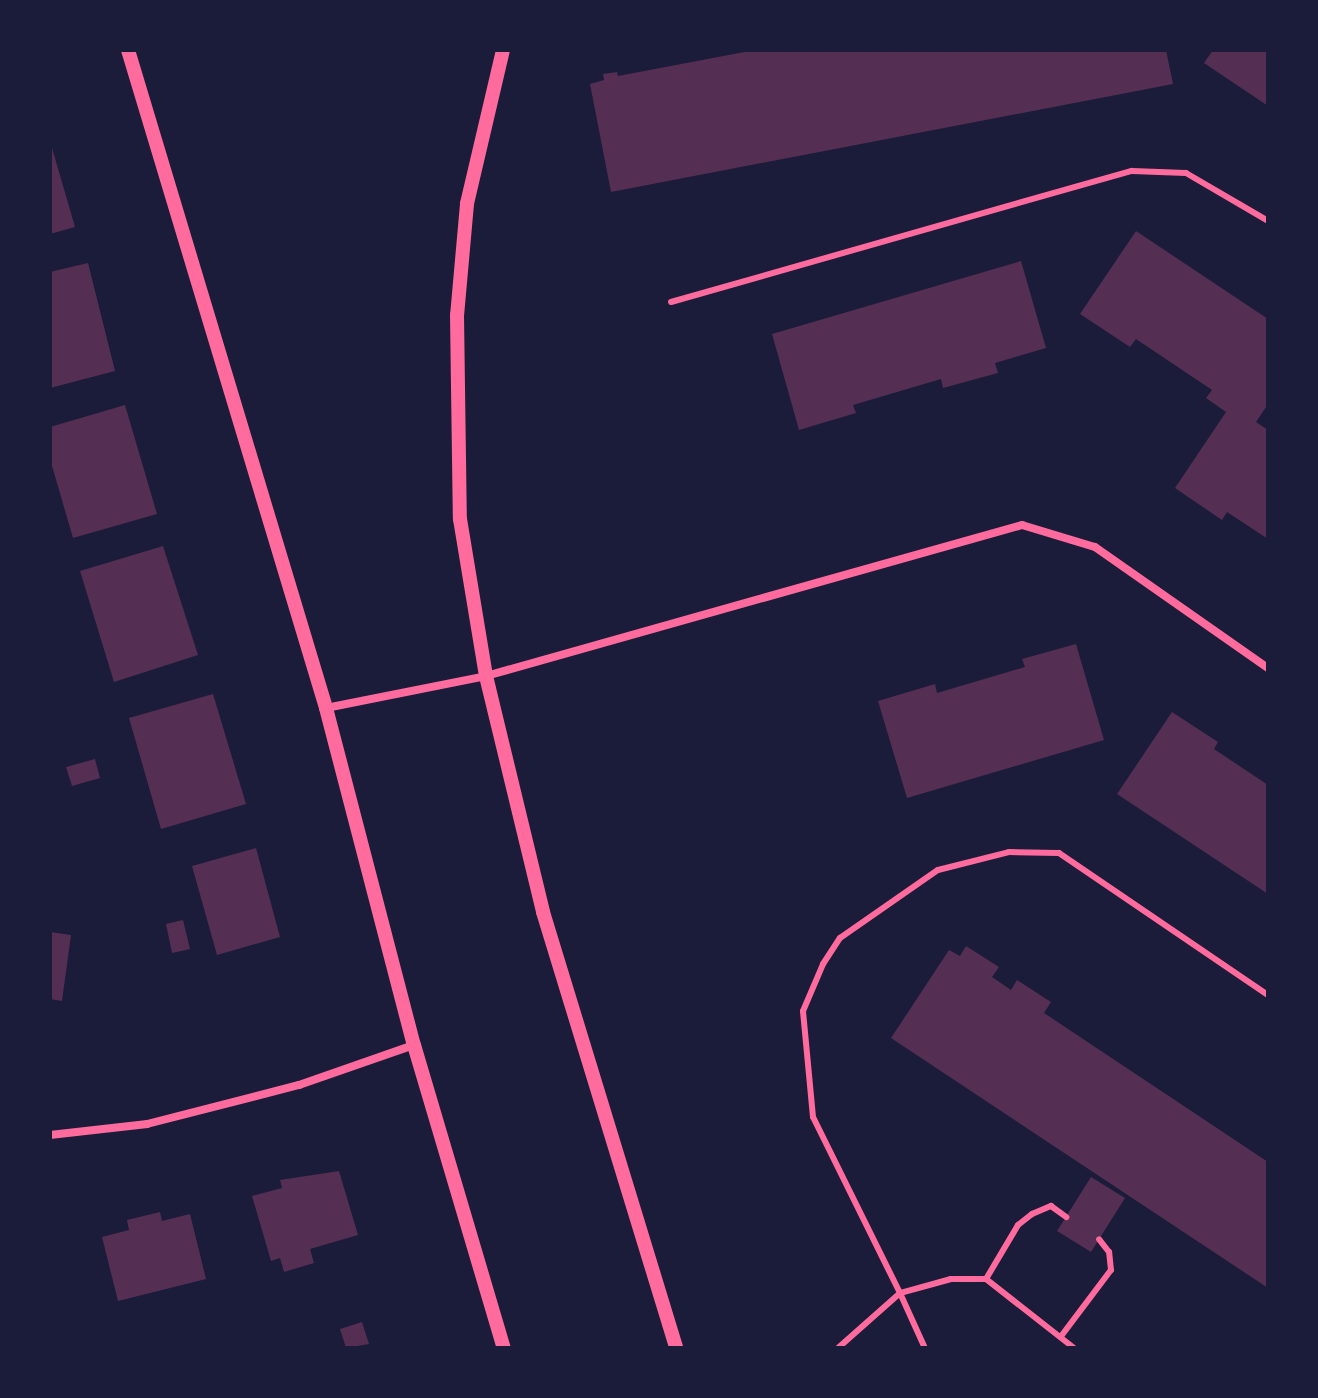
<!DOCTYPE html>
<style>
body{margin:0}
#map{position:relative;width:1318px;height:1398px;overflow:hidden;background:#1b1b3a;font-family:Cabin,sans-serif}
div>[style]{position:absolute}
.building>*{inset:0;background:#542f53}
.service>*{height:6px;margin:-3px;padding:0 3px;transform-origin:3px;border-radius:3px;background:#ff6b9d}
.minor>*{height:8px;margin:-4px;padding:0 4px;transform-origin:4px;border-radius:4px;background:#ff6b9d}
.tertiary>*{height:14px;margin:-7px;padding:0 7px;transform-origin:7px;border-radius:7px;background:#ff6b9d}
span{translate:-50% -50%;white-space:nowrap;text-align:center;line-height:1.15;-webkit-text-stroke:6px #1b1b3a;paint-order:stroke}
.frame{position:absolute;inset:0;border:52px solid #1b1b3a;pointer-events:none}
</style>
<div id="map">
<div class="building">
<div style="clip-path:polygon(755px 50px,1166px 50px,1173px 84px,611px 192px,590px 84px,604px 80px,603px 74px,617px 72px,618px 76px)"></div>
<div style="clip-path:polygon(1213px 50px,1268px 50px,1268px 106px,1204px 63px)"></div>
<div style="clip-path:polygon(50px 141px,75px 227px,50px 234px)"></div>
<div style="clip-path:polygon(1136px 231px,1268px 319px,1268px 404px,1256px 422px,1268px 430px,1268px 539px,1227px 512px,1222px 520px,1175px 488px,1226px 412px,1206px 398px,1212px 390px,1136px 339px,1130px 347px,1080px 314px)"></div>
<div style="clip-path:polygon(1021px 261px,1046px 348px,995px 363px,998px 373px,943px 388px,941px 379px,853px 405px,856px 413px,799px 430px,772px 334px)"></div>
<div style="clip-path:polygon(88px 263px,115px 371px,50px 388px,50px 272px)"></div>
<div style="clip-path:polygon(125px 405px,157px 514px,73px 538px,50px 459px,50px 427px)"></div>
<div style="clip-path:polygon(163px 546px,198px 655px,114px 682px,80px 571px)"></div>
<div style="clip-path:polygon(1076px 644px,1104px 740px,907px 798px,878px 701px,935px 684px,937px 693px,1025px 667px,1022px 659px)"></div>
<div style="clip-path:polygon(213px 694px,246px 804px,161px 829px,129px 718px)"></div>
<div style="clip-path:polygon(1172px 712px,1218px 742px,1214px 749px,1268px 785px,1268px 894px,1117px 794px)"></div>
<div style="clip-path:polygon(95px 759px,100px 778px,72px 786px,66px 767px)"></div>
<div style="clip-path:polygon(256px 848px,280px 937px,217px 955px,192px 866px)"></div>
<div style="clip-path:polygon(183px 920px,190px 949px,172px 953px,166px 924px)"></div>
<div style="clip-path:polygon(50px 932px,71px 935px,62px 1001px,50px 999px)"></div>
<div style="clip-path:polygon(966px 946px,999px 967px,992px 977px,1011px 990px,1017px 980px,1051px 1002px,1044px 1013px,1268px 1162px,1268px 1288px,891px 1038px,949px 950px,960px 956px)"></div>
<div style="clip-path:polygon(339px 1171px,358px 1235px,310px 1249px,314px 1263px,284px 1272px,280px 1258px,271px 1261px,252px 1196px,282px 1188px,280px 1180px)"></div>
<div style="clip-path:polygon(1091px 1177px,1125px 1198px,1091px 1252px,1057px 1231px)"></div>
<div style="clip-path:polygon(160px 1212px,162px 1221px,190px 1214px,206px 1279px,118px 1301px,102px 1237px,129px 1230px,127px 1220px)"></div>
<div style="clip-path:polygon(362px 1322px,369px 1344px,346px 1348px,340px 1329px)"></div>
</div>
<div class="service">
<div style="left:671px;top:302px;width:479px;rotate:-15.9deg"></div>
<div style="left:1132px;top:171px;width:54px;rotate:2.1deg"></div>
<div style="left:1186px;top:173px;width:95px;rotate:30.3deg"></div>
<div style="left:986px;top:1279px;width:63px;rotate:-59.3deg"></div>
<div style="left:1018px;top:1225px;width:18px;rotate:-38deg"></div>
<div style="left:1032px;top:1214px;width:21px;rotate:-23deg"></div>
<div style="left:1051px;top:1206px;width:19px;rotate:36deg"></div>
<div style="left:1062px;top:1335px;width:81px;rotate:-53deg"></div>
<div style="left:1111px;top:1270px;width:18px;rotate:-96deg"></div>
<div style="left:1109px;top:1252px;width:16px;rotate:-128deg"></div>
<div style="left:838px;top:1348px;width:83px;rotate:-41.6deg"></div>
<div style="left:900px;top:1293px;width:60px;rotate:65.6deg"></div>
<div style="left:1074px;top:1348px;width:112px;rotate:-141.9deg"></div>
<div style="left:986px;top:1279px;width:35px;rotate:180deg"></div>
<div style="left:951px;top:1279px;width:53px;rotate:164.6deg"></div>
<div style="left:900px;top:1293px;width:196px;rotate:-116.3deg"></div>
<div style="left:813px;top:1117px;width:106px;rotate:-95.4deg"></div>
<div style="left:803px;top:1011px;width:51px;rotate:-66.9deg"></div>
<div style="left:823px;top:964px;width:31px;rotate:-57deg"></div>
<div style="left:840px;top:938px;width:119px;rotate:-34.8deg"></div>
<div style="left:938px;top:870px;width:73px;rotate:-14.2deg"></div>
<div style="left:1009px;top:852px;width:50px;rotate:1.1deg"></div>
<div style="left:1059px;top:853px;width:253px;rotate:34.2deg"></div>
</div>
<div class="minor">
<div style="left:326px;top:708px;width:163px;rotate:-11.3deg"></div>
<div style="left:486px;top:676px;width:557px;rotate:-15.73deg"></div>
<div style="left:1022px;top:525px;width:76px;rotate:16.8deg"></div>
<div style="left:1095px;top:547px;width:211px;rotate:35deg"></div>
<div style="left:50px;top:1135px;width:98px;rotate:-6.5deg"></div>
<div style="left:147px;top:1124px;width:157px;rotate:-14.4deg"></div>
<div style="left:299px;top:1085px;width:122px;rotate:-19.2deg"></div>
</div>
<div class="tertiary">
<div style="left:128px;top:50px;width:687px;rotate:73.25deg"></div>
<div style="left:326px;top:708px;width:348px;rotate:75.4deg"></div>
<div style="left:414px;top:1045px;width:316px;rotate:73.5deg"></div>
<div style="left:503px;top:50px;width:158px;rotate:103.2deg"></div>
<div style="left:467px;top:204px;width:111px;rotate:95.1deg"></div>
<div style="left:457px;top:315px;width:204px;rotate:89.2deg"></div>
<div style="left:460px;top:519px;width:159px;rotate:80.6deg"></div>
<div style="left:486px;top:676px;width:243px;rotate:76.4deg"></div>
<div style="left:543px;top:912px;width:456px;rotate:73deg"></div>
</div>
<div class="frame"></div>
</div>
